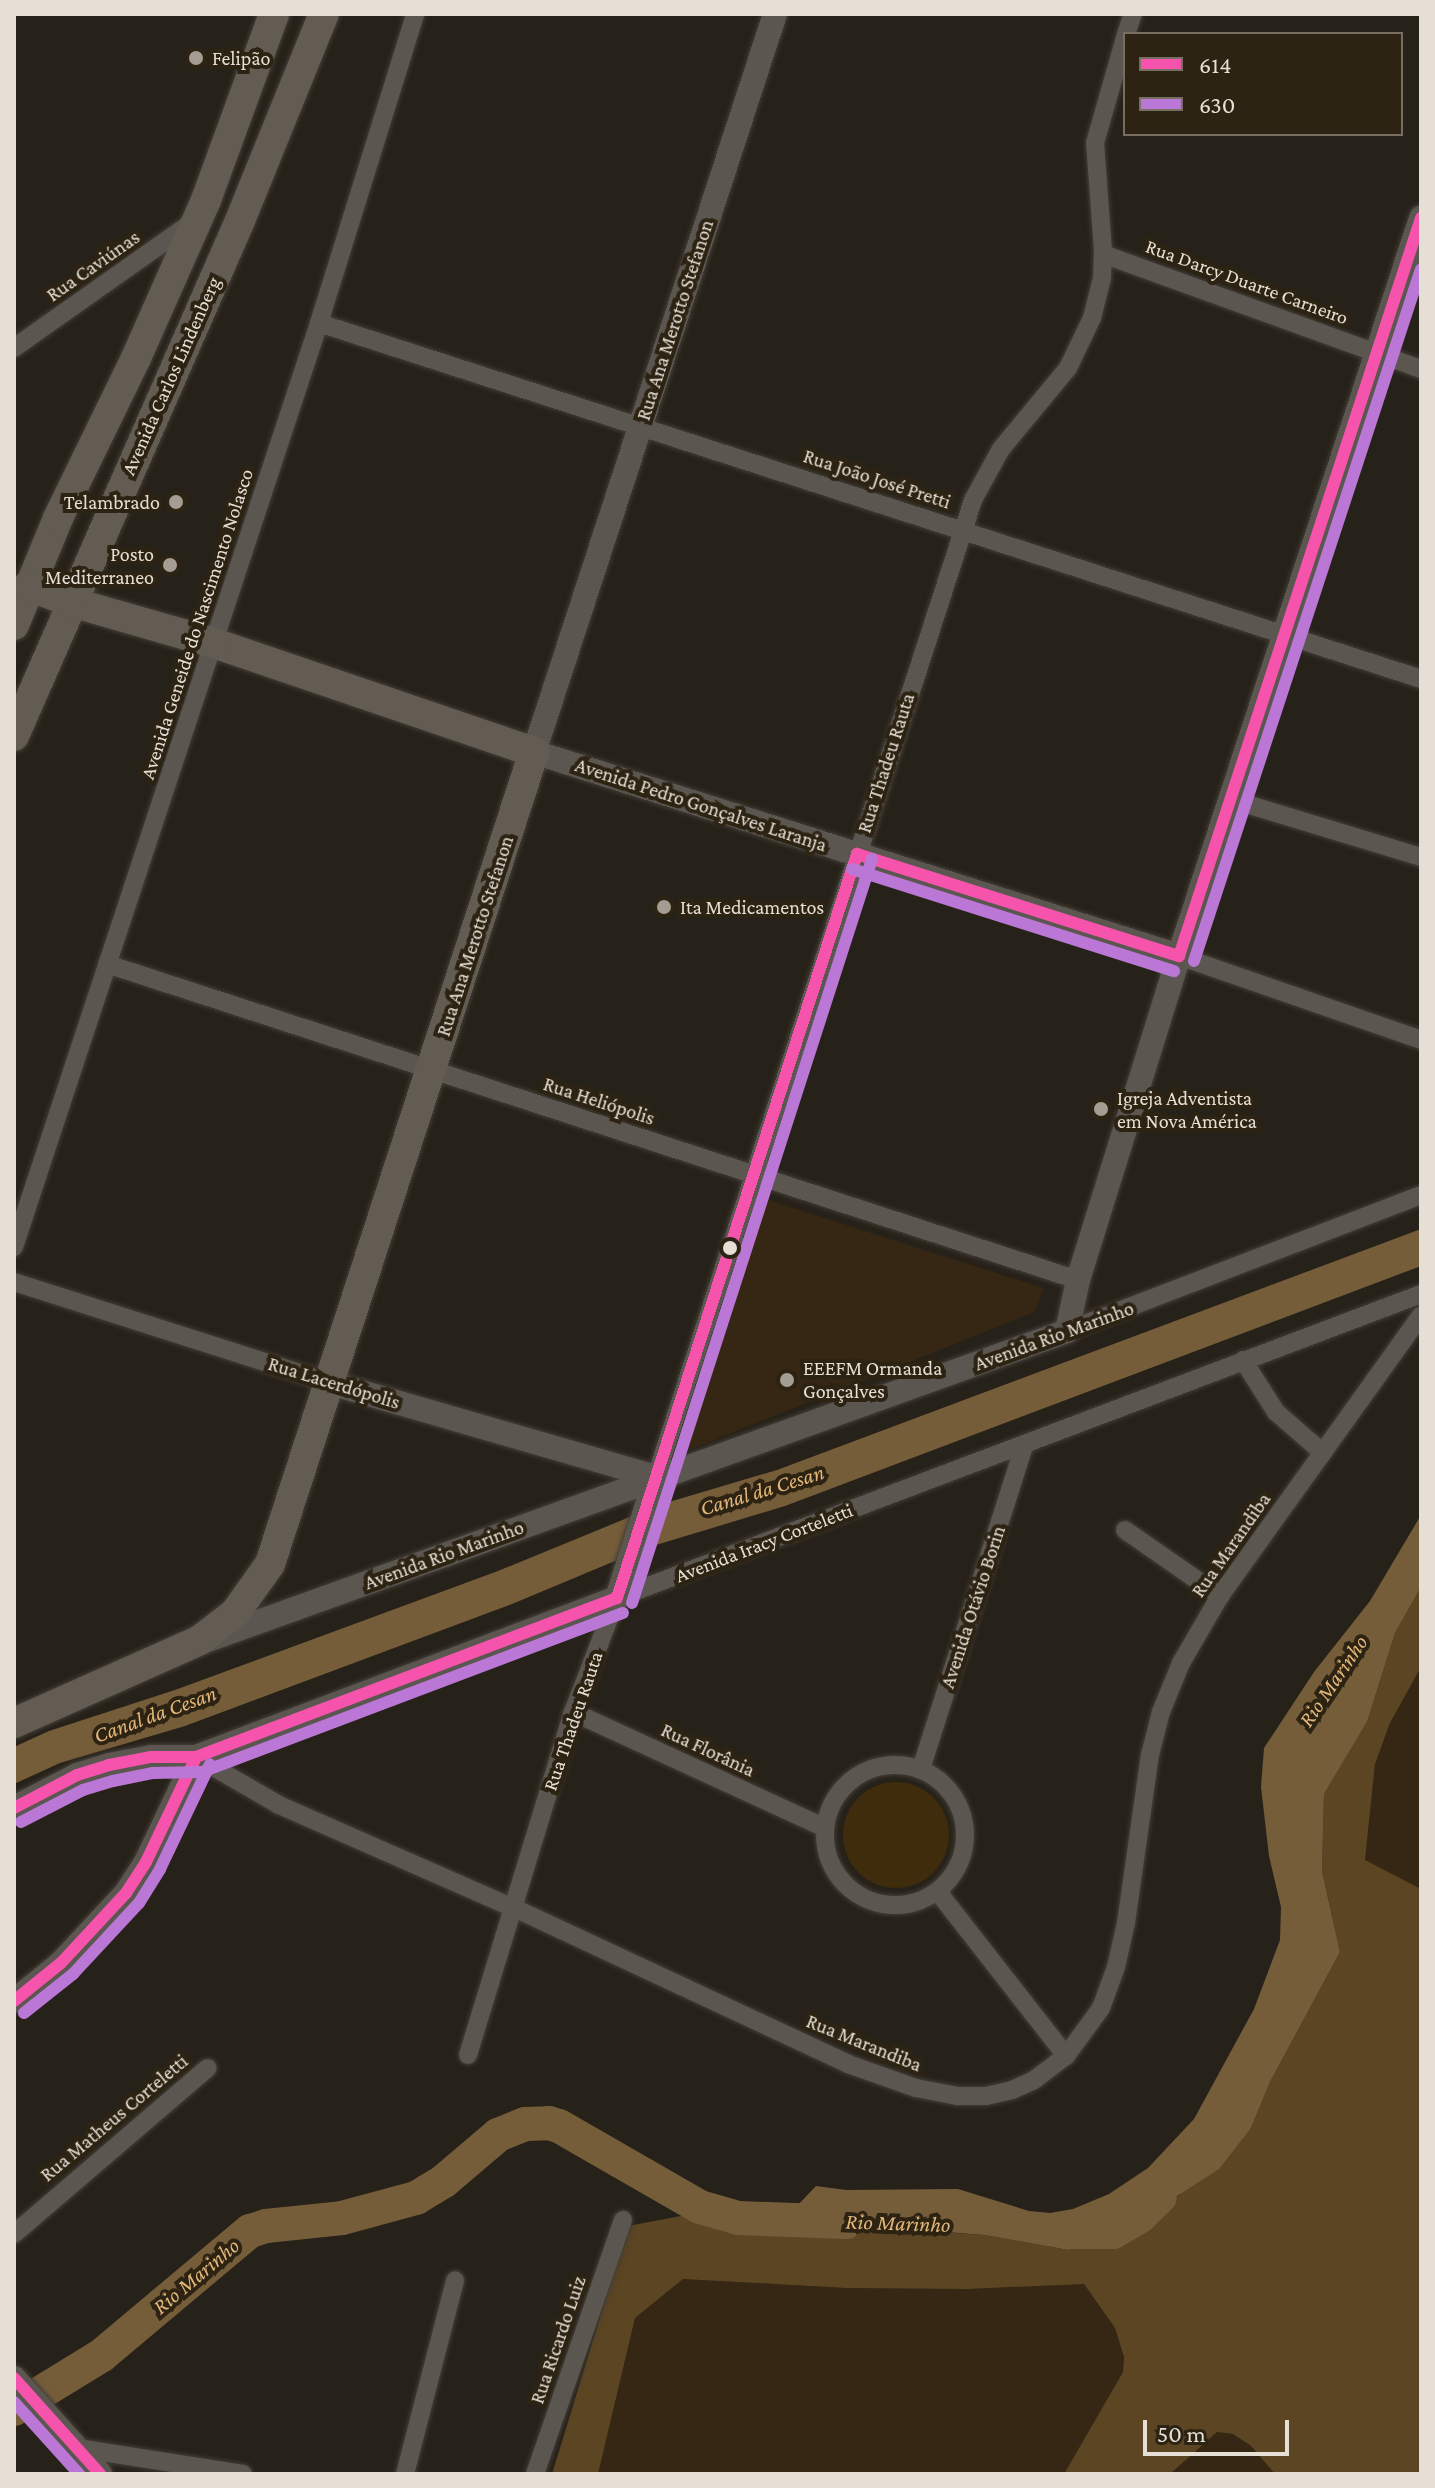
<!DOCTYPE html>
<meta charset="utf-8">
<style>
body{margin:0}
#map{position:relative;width:1435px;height:2488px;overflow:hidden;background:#272219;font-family:"Crimson Pro",serif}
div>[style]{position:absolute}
.built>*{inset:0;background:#352713}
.green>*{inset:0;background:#3f2c0d}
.round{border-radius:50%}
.forest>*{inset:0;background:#5b4523}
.water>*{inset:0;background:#765d3a}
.river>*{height:34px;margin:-17px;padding:0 17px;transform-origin:17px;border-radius:17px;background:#765d3a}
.roads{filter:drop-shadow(0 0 2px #423d37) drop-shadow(0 0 2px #423d37)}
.minor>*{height:18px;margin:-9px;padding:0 9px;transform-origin:9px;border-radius:9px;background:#5b5650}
.minor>.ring{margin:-9px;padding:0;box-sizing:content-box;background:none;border:18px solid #5b5650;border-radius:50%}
.tertiary>*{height:24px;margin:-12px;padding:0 12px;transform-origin:12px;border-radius:12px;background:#5b5650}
.primary>*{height:30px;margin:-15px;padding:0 15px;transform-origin:15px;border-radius:15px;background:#625c53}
.bus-1>*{height:12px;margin:-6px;padding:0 6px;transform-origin:6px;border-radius:6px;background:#f653ac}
.bus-2>*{height:12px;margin:-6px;padding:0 6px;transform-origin:6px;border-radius:6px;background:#ba77d6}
.dots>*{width:22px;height:22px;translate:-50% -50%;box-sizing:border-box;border:4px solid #2d2313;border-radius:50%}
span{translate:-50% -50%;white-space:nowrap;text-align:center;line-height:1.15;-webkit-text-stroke:8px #2d2313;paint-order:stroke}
.poi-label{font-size:20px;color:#e6dfd5}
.left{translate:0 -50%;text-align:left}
.right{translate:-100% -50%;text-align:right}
.street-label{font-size:20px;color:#e6dfd5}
.water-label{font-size:22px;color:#e3b779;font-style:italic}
.frame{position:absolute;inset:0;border:16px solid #e6dfd5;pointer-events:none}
.legend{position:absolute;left:1123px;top:32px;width:280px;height:104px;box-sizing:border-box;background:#2d2313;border:2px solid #776e61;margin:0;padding:10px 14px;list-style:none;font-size:24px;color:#e6dfd5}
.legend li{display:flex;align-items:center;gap:16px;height:40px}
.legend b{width:40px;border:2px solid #776e61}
.scale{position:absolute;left:1143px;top:2420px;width:146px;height:36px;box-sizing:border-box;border:4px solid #e6dfd5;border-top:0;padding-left:10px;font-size:24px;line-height:28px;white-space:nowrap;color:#e6dfd5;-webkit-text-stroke:6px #2d2313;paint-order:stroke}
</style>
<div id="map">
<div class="built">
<div style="clip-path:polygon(768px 1200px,1043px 1288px,1035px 1312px,684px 1452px,682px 1448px,762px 1204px)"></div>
<div style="clip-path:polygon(1421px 1667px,1421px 1889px,1365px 1861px,1375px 1764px,1390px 1723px)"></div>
<div style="clip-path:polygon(683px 2279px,846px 2288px,967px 2289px,1084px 2284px,1115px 2328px,1124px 2357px,1123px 2372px,1064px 2474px,598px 2474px,635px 2318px)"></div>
<div style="clip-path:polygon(1216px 2432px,1232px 2434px,1251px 2446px,1275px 2474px,1170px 2474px)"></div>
</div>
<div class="green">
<div class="round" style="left:843px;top:1782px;width:106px;height:106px"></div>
</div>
<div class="forest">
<div style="clip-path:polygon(1421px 1587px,1421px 1667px,1390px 1723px,1375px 1764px,1365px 1860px,1421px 1889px,1421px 2474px,1275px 2474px,1251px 2446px,1233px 2434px,1217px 2432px,1170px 2474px,1064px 2474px,1123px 2372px,1124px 2357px,1115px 2328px,1084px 2284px,967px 2289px,846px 2288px,683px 2279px,635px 2318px,598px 2474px,552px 2474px,628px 2226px,712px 2210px,844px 2226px,985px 2235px,1069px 2250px,1137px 2222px,1175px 2199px,1251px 2128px,1270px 2082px,1340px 1952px,1322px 1871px,1324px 1794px,1367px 1722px,1395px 1633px)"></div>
</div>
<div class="water">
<div style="clip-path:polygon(1421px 1229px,1421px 1266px,785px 1506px,646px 1548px,512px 1604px,185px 1726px,60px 1763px,14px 1784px,14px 1747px,49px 1731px,175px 1690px,498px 1571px,659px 1505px,777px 1470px)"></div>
<div style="clip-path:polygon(1421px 1515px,1421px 1587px,1395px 1633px,1367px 1722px,1324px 1794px,1322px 1871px,1340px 1952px,1270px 2082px,1251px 2128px,1219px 2169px,1137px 2222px,1069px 2250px,985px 2235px,801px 2221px,795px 2208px,816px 2186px,846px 2190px,958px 2189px,1029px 2211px,1050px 2213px,1073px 2209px,1109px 2194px,1148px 2168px,1194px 2119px,1254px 2009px,1280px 1940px,1281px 1907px,1269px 1856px,1261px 1787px,1264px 1748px,1314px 1672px,1370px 1601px)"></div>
</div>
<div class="river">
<div style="left:1066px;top:2232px;width:47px"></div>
<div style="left:1113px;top:2232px;width:30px;rotate:-30deg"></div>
<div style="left:1139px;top:2217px;width:29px;rotate:-44deg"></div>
<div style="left:14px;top:2409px;width:103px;rotate:-31.5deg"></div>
<div style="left:102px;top:2355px;width:193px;rotate:-40deg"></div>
<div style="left:250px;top:2231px;width:17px;rotate:-17deg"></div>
<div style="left:266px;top:2226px;width:76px;rotate:-6deg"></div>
<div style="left:342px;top:2218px;width:77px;rotate:-15.1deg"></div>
<div style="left:416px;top:2198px;width:33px;rotate:-31deg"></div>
<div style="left:444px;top:2181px;width:71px;rotate:-40.4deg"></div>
<div style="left:498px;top:2135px;width:29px;rotate:-22deg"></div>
<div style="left:525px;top:2124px;width:24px;rotate:-2deg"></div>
<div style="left:549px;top:2123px;width:10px;rotate:17deg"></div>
<div style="left:559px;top:2126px;width:163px;rotate:29.9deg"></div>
<div style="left:700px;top:2207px;width:40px;rotate:16deg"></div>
<div style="left:738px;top:2218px;width:108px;rotate:2.1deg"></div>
</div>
<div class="roads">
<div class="minor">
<div style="left:1126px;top:34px;width:21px;rotate:-71deg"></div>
<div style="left:1103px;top:254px;width:338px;rotate:19.9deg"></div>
<div style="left:319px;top:323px;width:1158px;rotate:17.9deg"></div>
<div style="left:14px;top:348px;width:217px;rotate:-35.2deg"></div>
<div style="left:1230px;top:799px;width:200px;rotate:16.9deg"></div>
<div style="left:1179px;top:956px;width:256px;rotate:19.1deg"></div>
<div style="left:107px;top:964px;width:1021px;rotate:18.03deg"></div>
<div style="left:14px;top:1247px;width:973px;rotate:-71.73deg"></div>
<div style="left:319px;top:323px;width:324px;rotate:-72.7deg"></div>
<div style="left:14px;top:1282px;width:332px;rotate:17.7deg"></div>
<div style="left:1067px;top:1331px;width:379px;rotate:-21deg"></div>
<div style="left:1243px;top:1360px;width:62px;rotate:57.6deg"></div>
<div style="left:1276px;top:1412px;width:62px;rotate:41.1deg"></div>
<div style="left:656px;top:1477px;width:1027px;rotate:-72.02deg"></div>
<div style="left:973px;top:500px;width:58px;rotate:-61.2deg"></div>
<div style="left:1001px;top:449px;width:105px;rotate:-50.4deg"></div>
<div style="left:1068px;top:368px;width:55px;rotate:-64.4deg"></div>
<div style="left:1092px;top:318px;width:41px;rotate:-76deg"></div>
<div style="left:1102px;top:278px;width:27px;rotate:-88deg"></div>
<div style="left:1103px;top:251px;width:108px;rotate:-94.2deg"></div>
<div style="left:1095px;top:143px;width:109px;rotate:-74.1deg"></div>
<div style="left:1125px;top:1530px;width:116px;rotate:34.8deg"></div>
<div style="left:573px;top:1712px;width:277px;rotate:24.7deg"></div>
<div style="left:196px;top:1757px;width:96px;rotate:30deg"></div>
<div style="left:279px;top:1805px;width:257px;rotate:23.7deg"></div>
<div style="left:514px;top:1908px;width:369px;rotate:25deg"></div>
<div style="left:848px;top:2064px;width:72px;rotate:19.4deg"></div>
<div style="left:916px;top:2088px;width:43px;rotate:10.8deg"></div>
<div style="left:958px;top:2096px;width:28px"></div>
<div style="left:986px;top:2096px;width:27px;rotate:-13deg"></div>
<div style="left:1012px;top:2090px;width:24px;rotate:-24deg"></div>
<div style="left:1034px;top:2080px;width:40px;rotate:-37deg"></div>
<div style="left:1066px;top:2056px;width:59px;rotate:-53.9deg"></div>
<div style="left:1101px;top:2008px;width:44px;rotate:-69.9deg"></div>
<div style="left:1116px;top:1967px;width:45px;rotate:-77.2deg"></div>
<div style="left:1126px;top:1923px;width:170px;rotate:-81.9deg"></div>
<div style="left:1150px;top:1755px;width:44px;rotate:-75.7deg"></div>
<div style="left:1161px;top:1712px;width:53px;rotate:-67.8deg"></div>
<div style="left:1181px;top:1663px;width:78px;rotate:-59.8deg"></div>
<div style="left:1220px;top:1596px;width:345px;rotate:-54.4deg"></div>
<div class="ring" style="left:825px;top:1765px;width:122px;height:122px"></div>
<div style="left:921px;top:1769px;width:341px;rotate:-72.3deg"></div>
<div style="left:938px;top:1892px;width:208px;rotate:52deg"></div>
<div style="left:468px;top:2055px;width:359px;rotate:-73deg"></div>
<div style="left:573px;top:1712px;width:122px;rotate:-68.9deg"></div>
<div style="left:617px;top:1598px;width:860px;rotate:-20.71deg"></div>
<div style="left:14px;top:2234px;width:255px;rotate:-40.6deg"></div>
<div style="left:77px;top:2448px;width:168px;rotate:8.9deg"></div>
<div style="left:405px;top:2474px;width:200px;rotate:-75.5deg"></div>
<div style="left:535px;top:2474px;width:269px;rotate:-70.9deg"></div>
</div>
<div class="tertiary">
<div style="left:775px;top:14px;width:776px;rotate:108.08deg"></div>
<div style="left:534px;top:752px;width:676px;rotate:17.55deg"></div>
<div style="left:330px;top:1383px;width:339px;rotate:16.1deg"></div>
<div style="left:208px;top:1640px;width:913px;rotate:-19.78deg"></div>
<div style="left:1067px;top:1331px;width:52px;rotate:-77.8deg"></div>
<div style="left:1078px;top:1280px;width:339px;rotate:-72.7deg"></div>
<div style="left:1179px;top:956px;width:777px;rotate:-71.84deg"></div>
<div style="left:14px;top:1808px;width:71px;rotate:-27.6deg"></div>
<div style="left:77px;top:1775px;width:34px;rotate:-17deg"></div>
<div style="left:109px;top:1765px;width:43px;rotate:-10.8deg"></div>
<div style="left:151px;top:1757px;width:45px"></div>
<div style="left:196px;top:1757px;width:450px;rotate:-20.7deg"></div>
<div style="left:617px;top:1598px;width:127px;rotate:-72.1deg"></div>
<div style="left:14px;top:2001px;width:60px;rotate:-39deg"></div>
<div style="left:61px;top:1963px;width:96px;rotate:-47.1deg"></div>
<div style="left:126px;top:1893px;width:37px;rotate:-57deg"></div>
<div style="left:146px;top:1862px;width:116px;rotate:-64.5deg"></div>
<div style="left:14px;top:2378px;width:129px;rotate:48.1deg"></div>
</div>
<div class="primary">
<div style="left:14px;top:625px;width:116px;rotate:-67.6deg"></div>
<div style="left:58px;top:518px;width:178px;rotate:-64deg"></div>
<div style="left:136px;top:358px;width:173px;rotate:-66.1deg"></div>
<div style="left:206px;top:200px;width:198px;rotate:-69.9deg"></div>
<div style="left:14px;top:736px;width:560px;rotate:-66.32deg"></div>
<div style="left:239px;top:223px;width:226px;rotate:-67.9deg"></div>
<div style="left:14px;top:1723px;width:204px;rotate:-24deg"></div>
<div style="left:200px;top:1640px;width:44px;rotate:-37.6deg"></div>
<div style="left:235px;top:1613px;width:60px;rotate:-54.5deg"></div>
<div style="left:270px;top:1564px;width:854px;rotate:-71.99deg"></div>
<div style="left:534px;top:752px;width:338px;rotate:-161.2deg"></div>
<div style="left:214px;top:643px;width:149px;rotate:-164deg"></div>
<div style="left:71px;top:602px;width:46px;rotate:-159.6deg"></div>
</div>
</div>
<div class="bus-1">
<div style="left:857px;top:854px;width:338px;rotate:17.6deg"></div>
<div style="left:1179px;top:956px;width:777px;rotate:-71.84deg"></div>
<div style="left:617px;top:1598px;width:782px;rotate:-72.12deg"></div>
<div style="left:14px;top:1808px;width:71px;rotate:-27.6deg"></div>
<div style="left:77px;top:1775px;width:34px;rotate:-17deg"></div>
<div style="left:109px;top:1765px;width:43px;rotate:-10.8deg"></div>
<div style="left:151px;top:1757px;width:45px"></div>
<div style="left:196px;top:1757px;width:450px;rotate:-20.7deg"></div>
<div style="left:14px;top:2001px;width:60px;rotate:-39deg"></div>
<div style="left:61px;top:1963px;width:96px;rotate:-47.1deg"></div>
<div style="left:126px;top:1893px;width:37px;rotate:-57deg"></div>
<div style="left:146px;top:1862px;width:116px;rotate:-64.5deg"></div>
<div style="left:14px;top:2378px;width:129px;rotate:48.1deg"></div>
</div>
<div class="bus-2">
<div style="left:852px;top:869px;width:338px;rotate:17.6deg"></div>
<div style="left:1194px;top:961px;width:728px;rotate:-71.84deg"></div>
<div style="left:632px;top:1603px;width:782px;rotate:-72.12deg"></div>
<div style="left:21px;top:1822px;width:70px;rotate:-27.3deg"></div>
<div style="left:83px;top:1790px;width:31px;rotate:-17deg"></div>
<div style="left:113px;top:1781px;width:41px;rotate:-11.3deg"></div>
<div style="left:153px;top:1773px;width:49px;rotate:-1.2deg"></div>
<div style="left:202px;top:1772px;width:450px;rotate:-20.7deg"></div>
<div style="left:24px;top:2013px;width:63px;rotate:-38.5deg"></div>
<div style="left:73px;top:1974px;width:97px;rotate:-47.1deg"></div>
<div style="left:139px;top:1903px;width:40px;rotate:-58deg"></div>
<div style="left:160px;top:1869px;width:116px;rotate:-64.5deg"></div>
<div style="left:14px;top:2402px;width:97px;rotate:47.9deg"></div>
</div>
<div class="dots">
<div style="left:196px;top:58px;background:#a39d93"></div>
<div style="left:176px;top:502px;background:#a39d93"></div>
<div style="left:170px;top:565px;background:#a39d93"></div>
<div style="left:664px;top:907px;background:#a39d93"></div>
<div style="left:1101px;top:1109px;background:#a39d93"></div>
<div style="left:730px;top:1248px;background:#e6dfd5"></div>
<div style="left:787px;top:1380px;background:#a39d93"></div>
</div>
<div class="poi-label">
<span class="left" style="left:212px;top:58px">Felipão</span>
<span class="right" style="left:160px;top:502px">Telambrado</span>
<span class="right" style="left:154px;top:566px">Posto<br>Mediterraneo</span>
<span class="left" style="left:680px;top:907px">Ita Medicamentos</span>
<span class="left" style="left:1117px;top:1110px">Igreja Adventista<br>em Nova América</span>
<span class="left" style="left:803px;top:1380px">EEEFM Ormanda<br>Gonçalves</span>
</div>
<div class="street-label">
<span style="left:93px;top:266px;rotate:-35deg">Rua Caviúnas</span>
<span style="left:1247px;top:282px;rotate:20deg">Rua Darcy Duarte Carneiro</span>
<span style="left:675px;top:320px;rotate:-72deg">Rua Ana Merotto Stefanon</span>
<span style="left:171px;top:376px;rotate:-66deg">Avenida Carlos Lindenberg</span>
<span style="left:877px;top:479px;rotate:18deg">Rua João José Pretti</span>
<span style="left:197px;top:624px;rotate:-72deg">Avenida Geneide do Nascimento Nolasco</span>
<span style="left:886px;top:763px;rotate:-72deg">Rua Thadeu Rauta</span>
<span style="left:701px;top:805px;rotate:18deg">Avenida Pedro Gonçalves Laranja</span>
<span style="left:475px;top:936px;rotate:-72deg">Rua Ana Merotto Stefanon</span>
<span style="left:599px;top:1101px;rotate:18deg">Rua Heliópolis</span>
<span style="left:1054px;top:1336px;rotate:-20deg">Avenida Rio Marinho</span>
<span style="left:334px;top:1383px;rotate:17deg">Rua Lacerdópolis</span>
<span style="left:764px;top:1543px;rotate:-21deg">Avenida Iracy Corteletti</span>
<span style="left:1231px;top:1545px;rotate:-55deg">Rua Marandiba</span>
<span style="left:444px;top:1555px;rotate:-20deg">Avenida Rio Marinho</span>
<span style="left:973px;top:1607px;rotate:-72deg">Avenida Otávio Borin</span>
<span style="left:573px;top:1721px;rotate:-71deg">Rua Thadeu Rauta</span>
<span style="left:708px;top:1750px;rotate:25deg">Rua Florânia</span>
<span style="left:864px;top:2043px;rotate:22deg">Rua Marandiba</span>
<span style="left:114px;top:2118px;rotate:-40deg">Rua Matheus Corteletti</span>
<span style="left:558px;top:2340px;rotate:-71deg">Rua Ricardo Luiz</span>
</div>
<div class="water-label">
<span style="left:762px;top:1490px;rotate:-17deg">Canal da Cesan</span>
<span style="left:1333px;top:1681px;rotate:-56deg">Rio Marinho</span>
<span style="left:155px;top:1714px;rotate:-20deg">Canal da Cesan</span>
<span style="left:898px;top:2223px;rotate:2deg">Rio Marinho</span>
<span style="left:196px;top:2276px;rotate:-40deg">Rio Marinho</span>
</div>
<div class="frame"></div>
<ul class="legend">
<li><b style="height:10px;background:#f653ac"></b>614</li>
<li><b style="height:10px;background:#ba77d6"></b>630</li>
</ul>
<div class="scale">50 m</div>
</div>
